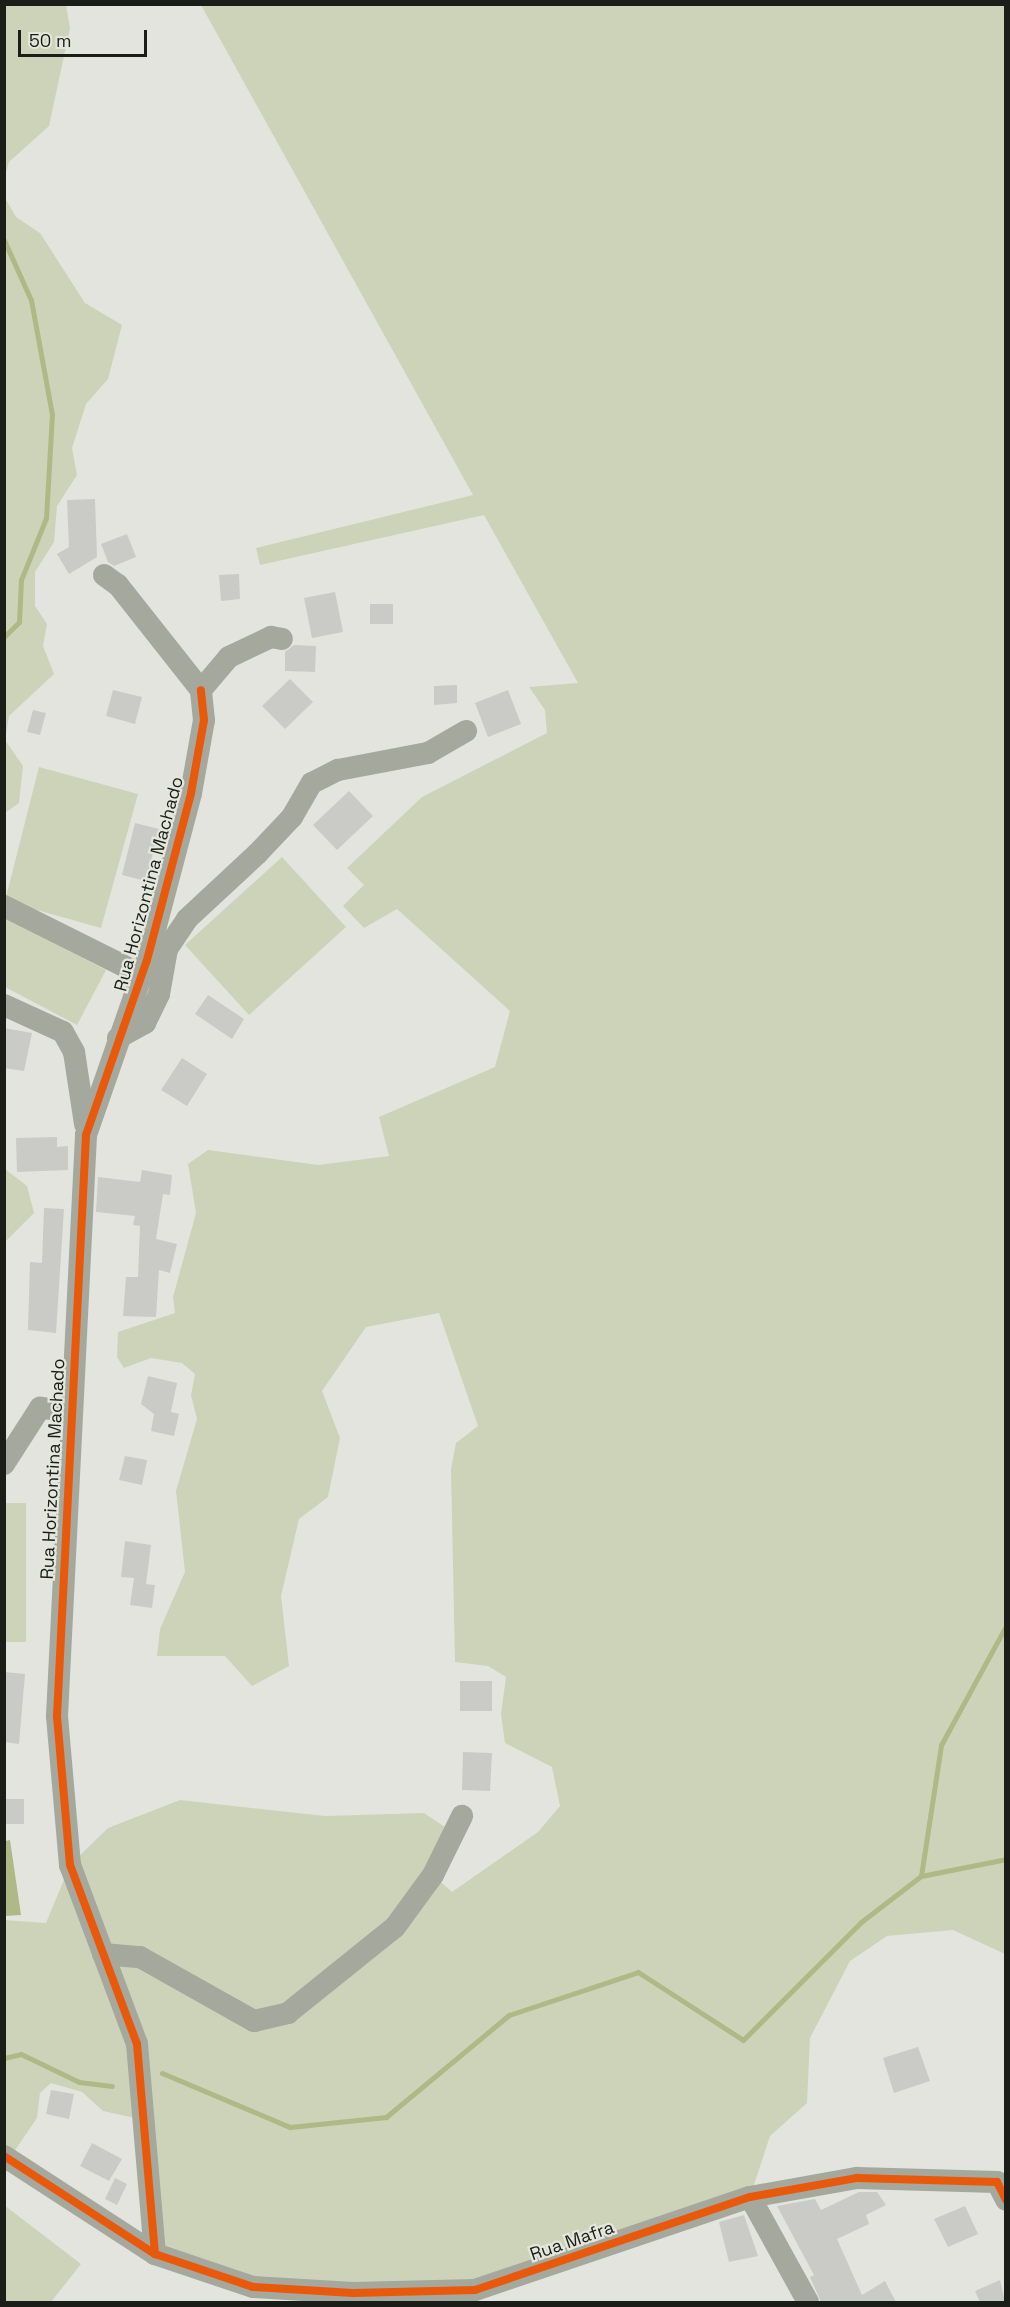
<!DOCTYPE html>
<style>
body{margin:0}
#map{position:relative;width:1010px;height:2307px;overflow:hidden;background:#e3e4de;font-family:"Space Grotesk",sans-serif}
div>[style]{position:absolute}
.green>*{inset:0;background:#cdd3b9}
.water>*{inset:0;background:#aeb987}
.stream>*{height:5px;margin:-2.5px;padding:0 2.5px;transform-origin:2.5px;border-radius:2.5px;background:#aeb987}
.building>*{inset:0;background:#cacbc6}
.minor>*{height:22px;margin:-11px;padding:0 11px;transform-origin:11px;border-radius:11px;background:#a5a89d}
.cycleway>*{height:8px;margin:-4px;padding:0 4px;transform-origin:4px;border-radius:4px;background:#e8590c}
span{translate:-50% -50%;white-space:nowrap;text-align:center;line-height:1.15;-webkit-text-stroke:4.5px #e4e7db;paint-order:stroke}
.street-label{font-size:18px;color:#1b1d18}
.frame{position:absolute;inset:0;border:6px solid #1b1d18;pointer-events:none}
.scale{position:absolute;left:18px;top:30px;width:129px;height:27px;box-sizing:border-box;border:3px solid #1b1d18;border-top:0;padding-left:8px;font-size:18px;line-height:21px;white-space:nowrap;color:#1b1d18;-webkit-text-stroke:4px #e4e7db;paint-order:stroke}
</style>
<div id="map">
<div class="green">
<div style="clip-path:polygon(5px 4px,66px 5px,70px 28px,49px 126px,9px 162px,5px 176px)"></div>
<div style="clip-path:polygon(201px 5px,1005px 5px,1005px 1954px,953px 1930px,887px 1936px,850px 1961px,810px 2038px,807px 2103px,770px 2136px,750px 2197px,475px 2290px,253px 2287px,155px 2254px,144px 2120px,103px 2111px,82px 2092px,51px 2083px,40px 2093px,37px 2118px,9px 2159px,5px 2156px,4px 1920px,46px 1923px,70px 1865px,108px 1828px,180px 1800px,325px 1816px,424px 1813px,454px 1833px,433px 1875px,452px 1892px,538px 1832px,560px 1806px,552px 1767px,505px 1743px,501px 1714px,506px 1677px,488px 1666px,455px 1662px,451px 1469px,456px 1443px,478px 1426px,439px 1313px,366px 1327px,322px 1391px,340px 1438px,328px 1497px,299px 1519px,281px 1596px,289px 1666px,252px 1686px,225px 1656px,157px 1656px,160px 1629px,185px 1572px,176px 1491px,197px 1419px,191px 1395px,195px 1374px,182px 1363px,151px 1358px,124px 1368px,117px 1357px,118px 1332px,175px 1313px,173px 1297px,196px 1213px,188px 1164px,208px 1150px,318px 1165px,389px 1156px,379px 1117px,495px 1067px,510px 1011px,397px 909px,364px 928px,343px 906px,364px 885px,347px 868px,422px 797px,547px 733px,545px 710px,529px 687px,578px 683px,484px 515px,260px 565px,256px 548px,473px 495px)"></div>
<div style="clip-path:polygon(5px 198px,16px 217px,40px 233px,85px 303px,122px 325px,108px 379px,86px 404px,72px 448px,77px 475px,57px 506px,54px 542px,35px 572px,35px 606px,47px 624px,43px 646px,54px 674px,9px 716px,5px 740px,23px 766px,19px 803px,5px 813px)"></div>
<div style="clip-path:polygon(39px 767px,138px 794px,101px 928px,5px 901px)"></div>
<div style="clip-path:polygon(282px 857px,346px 927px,249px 1015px,185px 945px)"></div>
<div style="clip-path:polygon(4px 917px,106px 970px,77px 1025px,5px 987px)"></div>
<div style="clip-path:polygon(5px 1169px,27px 1186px,34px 1213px,5px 1242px)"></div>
<div style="clip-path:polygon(5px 1503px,26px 1503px,26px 1642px,5px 1642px)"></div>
<div style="clip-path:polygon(4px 2205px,81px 2264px,51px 2302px,5px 2302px)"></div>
</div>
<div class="water">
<div style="clip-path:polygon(10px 1840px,21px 1915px,5px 1916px,5px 1841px)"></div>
</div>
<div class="stream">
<div style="left:4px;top:240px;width:66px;rotate:65.8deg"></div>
<div style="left:31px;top:300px;width:116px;rotate:79.6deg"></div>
<div style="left:52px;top:414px;width:104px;rotate:93.3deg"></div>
<div style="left:46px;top:518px;width:67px;rotate:112deg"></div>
<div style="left:21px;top:580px;width:42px;rotate:92.7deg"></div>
<div style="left:19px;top:622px;width:21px;rotate:135deg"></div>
<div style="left:921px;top:1876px;width:87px;rotate:-11.3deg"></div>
<div style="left:4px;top:2058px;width:17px;rotate:-13deg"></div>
<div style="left:21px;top:2054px;width:64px;rotate:25.8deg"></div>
<div style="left:79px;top:2082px;width:33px;rotate:7deg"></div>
<div style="left:162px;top:2073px;width:139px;rotate:22.9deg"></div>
<div style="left:290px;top:2127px;width:97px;rotate:-5.9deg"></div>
<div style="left:386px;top:2117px;width:160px;rotate:-39.7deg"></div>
<div style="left:509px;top:2015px;width:136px;rotate:-18.4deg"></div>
<div style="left:638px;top:1972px;width:125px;rotate:32.9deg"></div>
<div style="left:743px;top:2040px;width:167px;rotate:-45deg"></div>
<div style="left:861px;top:1922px;width:76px;rotate:-37.5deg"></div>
<div style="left:921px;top:1876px;width:133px;rotate:-81.3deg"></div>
<div style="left:941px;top:1745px;width:136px;rotate:-61.4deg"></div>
</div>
<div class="building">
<div style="clip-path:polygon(95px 499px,97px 557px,69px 574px,57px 554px,69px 547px,67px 500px)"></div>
<div style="clip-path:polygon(127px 534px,136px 557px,114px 566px,108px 562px,101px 544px)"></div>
<div style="clip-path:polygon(239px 574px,240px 599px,221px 601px,219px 575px)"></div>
<div style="clip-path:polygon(335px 592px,343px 632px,312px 638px,304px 598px)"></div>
<div style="clip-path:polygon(370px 604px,393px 604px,393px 624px,370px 624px)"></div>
<div style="clip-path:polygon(294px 645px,316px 646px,315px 672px,285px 671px,285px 652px)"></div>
<div style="clip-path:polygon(290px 679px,313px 702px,285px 729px,262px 706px)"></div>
<div style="clip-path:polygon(457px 685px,457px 703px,434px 705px,434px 686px)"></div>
<div style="clip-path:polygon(113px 690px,142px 697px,135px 724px,106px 716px)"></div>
<div style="clip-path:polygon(508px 690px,521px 724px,488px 737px,475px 703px)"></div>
<div style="clip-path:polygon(33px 710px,46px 713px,40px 735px,27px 732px)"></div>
<div style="clip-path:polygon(349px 791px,373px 816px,337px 850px,313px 825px)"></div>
<div style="clip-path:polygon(135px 823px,159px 829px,146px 881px,122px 875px)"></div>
<div style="clip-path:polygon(208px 995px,244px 1019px,232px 1039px,195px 1014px)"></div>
<div style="clip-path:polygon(4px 1028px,32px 1033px,24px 1071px,4px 1068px)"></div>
<div style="clip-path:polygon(182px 1058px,207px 1074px,187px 1106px,161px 1090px)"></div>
<div style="clip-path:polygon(57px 1137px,57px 1147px,68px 1146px,68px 1170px,17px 1172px,16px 1138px)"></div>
<div style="clip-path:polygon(142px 1170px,172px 1175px,170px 1195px,163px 1194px,156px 1239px,177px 1244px,170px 1273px,159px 1270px,156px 1317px,123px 1316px,126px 1277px,138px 1277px,140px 1226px,133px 1225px,135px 1216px,96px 1212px,98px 1177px,140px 1182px)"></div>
<div style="clip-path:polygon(44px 1208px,64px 1209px,56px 1333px,28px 1330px,30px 1262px,42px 1263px)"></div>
<div style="clip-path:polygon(148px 1376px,177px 1383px,171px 1412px,179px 1414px,174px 1436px,151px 1431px,154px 1414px,141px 1404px)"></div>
<div style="clip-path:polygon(125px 1456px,147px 1460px,142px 1485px,119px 1480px)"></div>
<div style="clip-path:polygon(125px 1541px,151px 1545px,146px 1584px,155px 1585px,152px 1608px,130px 1605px,134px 1578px,121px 1577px)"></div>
<div style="clip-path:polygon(4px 1672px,25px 1674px,19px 1744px,4px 1742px)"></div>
<div style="clip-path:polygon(460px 1681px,492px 1681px,492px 1711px,460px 1711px)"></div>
<div style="clip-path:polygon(463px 1752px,492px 1753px,490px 1791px,462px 1790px)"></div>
<div style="clip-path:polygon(4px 1799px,24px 1799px,24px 1824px,4px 1824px)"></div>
<div style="clip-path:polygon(918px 2047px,930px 2081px,894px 2093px,883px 2058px)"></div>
<div style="clip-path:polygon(51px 2090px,74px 2094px,69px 2119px,46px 2114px)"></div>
<div style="clip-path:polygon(92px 2143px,122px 2159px,109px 2181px,80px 2166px)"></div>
<div style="clip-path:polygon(115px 2178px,127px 2184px,117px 2205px,105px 2199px)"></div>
<div style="clip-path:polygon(859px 2192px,877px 2192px,886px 2205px,866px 2215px,869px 2224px,837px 2239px,862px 2295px,885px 2281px,896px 2302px,821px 2302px,810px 2277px,814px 2275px,777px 2206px,815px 2199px,821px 2210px)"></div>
<div style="clip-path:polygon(965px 2206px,978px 2234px,948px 2247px,934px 2219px)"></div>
<div style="clip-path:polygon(744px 2215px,758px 2256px,729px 2262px,719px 2222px)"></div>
<div style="clip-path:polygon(1000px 2280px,1005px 2302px,980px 2302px,975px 2291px)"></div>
</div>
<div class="minor">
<div style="left:104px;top:575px;width:17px;rotate:36deg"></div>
<div style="left:118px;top:585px;width:134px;rotate:51.7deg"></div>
<div style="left:201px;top:690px;width:43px;rotate:-49.7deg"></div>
<div style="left:229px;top:657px;width:47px;rotate:-25.5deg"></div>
<div style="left:271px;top:637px;width:11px;rotate:10deg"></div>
<div style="left:4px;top:906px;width:154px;rotate:26.6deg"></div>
<div style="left:4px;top:1005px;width:65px;rotate:24.6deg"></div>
<div style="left:63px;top:1032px;width:23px;rotate:61deg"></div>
<div style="left:74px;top:1052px;width:73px;rotate:81.3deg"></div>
<div style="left:118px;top:1038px;width:31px;rotate:-29deg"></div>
<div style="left:145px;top:1023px;width:32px;rotate:-64deg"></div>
<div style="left:159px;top:994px;width:46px;rotate:-79.9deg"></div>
<div style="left:167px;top:949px;width:36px;rotate:-56deg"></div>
<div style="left:187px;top:919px;width:96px;rotate:-42.9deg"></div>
<div style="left:257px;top:854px;width:51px;rotate:-46.6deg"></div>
<div style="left:292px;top:817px;width:39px;rotate:-60deg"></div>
<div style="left:312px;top:783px;width:29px;rotate:-27deg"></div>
<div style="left:338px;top:770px;width:92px;rotate:-10.7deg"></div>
<div style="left:428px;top:753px;width:44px;rotate:-30.1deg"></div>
<div style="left:4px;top:1464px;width:67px;rotate:-57.3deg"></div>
<div style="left:40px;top:1408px;width:31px;rotate:4deg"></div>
<div style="left:103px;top:1954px;width:37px;rotate:5deg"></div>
<div style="left:140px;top:1957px;width:131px;rotate:29.3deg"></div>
<div style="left:254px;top:2021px;width:35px;rotate:-13deg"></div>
<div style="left:288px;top:2013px;width:137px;rotate:-38.8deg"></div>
<div style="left:395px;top:1927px;width:64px;rotate:-53.8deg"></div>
<div style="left:433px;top:1875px;width:66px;rotate:-63.8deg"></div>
<div style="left:4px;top:2156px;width:180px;rotate:33deg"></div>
<div style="left:155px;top:2254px;width:103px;rotate:18.6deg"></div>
<div style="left:253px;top:2287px;width:100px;rotate:3.4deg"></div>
<div style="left:353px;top:2293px;width:122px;rotate:-1.4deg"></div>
<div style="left:475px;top:2290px;width:290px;rotate:-18.7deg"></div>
<div style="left:750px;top:2197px;width:109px;rotate:-10.1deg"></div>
<div style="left:857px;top:2178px;width:140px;rotate:1.6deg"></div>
<div style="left:997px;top:2182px;width:20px;rotate:63deg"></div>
<div style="left:750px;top:2197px;width:120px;rotate:61.1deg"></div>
<div style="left:155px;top:2254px;width:211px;rotate:-94.9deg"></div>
<div style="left:137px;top:2044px;width:191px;rotate:-110.5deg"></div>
<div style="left:70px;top:1865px;width:150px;rotate:-95deg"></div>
<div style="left:57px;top:1716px;width:582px;rotate:-87.14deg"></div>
<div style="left:86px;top:1135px;width:185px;rotate:-70.8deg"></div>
<div style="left:147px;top:960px;width:173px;rotate:-75.2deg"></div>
<div style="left:191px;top:793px;width:74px;rotate:-79.9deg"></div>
<div style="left:204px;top:720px;width:30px;rotate:-96deg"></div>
</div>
<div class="cycleway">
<div style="left:4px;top:2156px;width:180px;rotate:33deg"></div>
<div style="left:155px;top:2254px;width:103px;rotate:18.6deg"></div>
<div style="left:253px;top:2287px;width:100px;rotate:3.4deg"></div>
<div style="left:353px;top:2293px;width:122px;rotate:-1.4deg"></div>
<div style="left:475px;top:2290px;width:290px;rotate:-18.7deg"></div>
<div style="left:750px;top:2197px;width:109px;rotate:-10.1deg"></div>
<div style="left:857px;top:2178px;width:140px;rotate:1.6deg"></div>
<div style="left:997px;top:2182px;width:20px;rotate:63deg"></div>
<div style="left:155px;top:2254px;width:211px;rotate:-94.9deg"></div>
<div style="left:137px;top:2044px;width:191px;rotate:-110.5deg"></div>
<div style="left:70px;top:1865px;width:150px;rotate:-95deg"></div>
<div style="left:57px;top:1716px;width:582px;rotate:-87.14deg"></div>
<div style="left:86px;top:1135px;width:185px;rotate:-70.8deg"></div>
<div style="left:147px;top:960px;width:173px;rotate:-75.2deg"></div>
<div style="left:191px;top:793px;width:74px;rotate:-79.9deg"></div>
<div style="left:204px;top:720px;width:30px;rotate:-96deg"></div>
</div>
<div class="street-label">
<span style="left:149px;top:884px;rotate:-75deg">Rua Horizontina Machado</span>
<span style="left:53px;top:1469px;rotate:-87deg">Rua Horizontina Machado</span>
<span style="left:572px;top:2241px;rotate:-19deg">Rua Mafra</span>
</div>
<div class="frame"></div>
<div class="scale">50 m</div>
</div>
